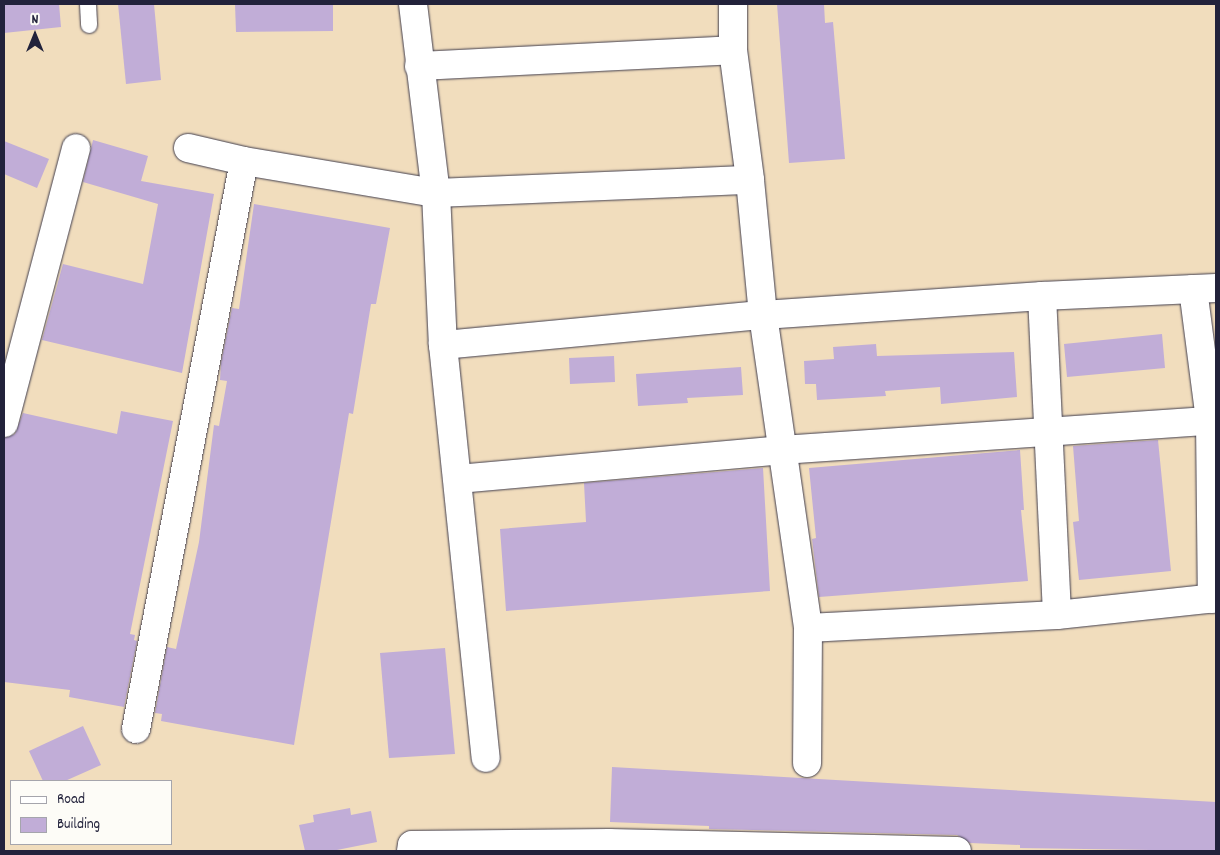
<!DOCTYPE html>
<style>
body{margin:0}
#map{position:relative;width:1220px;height:855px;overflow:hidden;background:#f1ddbd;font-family:Dekko,sans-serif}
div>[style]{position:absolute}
.building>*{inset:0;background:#c1add7}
.roads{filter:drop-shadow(0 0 1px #413e4e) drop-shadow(0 0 1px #413e4e)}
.lane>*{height:16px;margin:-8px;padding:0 8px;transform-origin:8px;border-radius:8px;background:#fff}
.street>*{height:28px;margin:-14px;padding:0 14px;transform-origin:14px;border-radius:14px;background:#fff}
span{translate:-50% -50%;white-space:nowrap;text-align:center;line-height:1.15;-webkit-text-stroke:4.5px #fdfcf7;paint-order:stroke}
.frame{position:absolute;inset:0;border:5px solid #22223b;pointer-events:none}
.legend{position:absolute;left:10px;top:780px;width:162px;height:65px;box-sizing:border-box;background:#fdfcf7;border:1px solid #a5a5ac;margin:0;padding:6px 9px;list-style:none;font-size:15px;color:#22223b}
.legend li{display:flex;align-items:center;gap:10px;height:25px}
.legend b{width:25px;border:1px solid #a5a5ac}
.north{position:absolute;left:10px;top:10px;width:50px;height:50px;-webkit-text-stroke:4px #fdfcf7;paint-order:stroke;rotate:0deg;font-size:14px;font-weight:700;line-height:20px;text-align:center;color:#22223b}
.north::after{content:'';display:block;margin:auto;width:18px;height:22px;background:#22223b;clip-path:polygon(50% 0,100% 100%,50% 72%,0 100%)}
</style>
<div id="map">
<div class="building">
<div style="clip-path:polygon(4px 4px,59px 4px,61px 27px,4px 33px)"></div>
<div style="clip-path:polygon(118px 4px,154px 4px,161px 80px,126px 84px)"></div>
<div style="clip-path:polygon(235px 4px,333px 4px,333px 31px,236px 32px)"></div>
<div style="clip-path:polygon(777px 4px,824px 4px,825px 23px,833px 22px,845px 159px,789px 163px)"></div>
<div style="clip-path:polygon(93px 140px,148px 156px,141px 181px,214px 194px,182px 373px,42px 340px,63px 264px,143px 284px,158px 204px,83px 182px)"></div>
<div style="clip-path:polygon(4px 141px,49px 159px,37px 188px,4px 174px)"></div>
<div style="clip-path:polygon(254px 204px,390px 228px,376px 304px,371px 304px,353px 414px,349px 413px,294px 745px,161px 721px,162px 714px,155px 713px,167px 647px,176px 649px,199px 542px,214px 425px,219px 426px,227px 381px,220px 380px,221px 363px,232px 308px,239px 309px)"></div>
<div style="clip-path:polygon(1162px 334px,1165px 368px,1067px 377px,1064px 344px)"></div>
<div style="clip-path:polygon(876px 344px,877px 356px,1014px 352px,1017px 397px,941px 404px,940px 387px,885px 391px,886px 396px,817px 400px,816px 384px,805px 384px,804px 361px,834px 359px,833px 347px)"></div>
<div style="clip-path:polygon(614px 356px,615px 382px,570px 384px,569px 358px)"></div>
<div style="clip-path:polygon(741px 367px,743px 395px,687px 398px,688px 403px,638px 406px,636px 374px)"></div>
<div style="clip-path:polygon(121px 411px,173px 421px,130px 634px,135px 635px,134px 640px,137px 641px,124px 707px,69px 697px,70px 690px,4px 682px,4px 438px,15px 434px,23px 413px,117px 434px)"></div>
<div style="clip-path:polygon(1158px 440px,1171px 571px,1079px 580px,1073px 522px,1079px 521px,1073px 446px)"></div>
<div style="clip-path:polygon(1020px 450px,1024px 510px,1021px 510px,1028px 581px,819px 597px,812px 539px,816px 538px,809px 468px)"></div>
<div style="clip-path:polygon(763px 468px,770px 591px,506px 611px,500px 529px,586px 522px,584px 483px)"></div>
<div style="clip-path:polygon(445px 648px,455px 754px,389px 758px,380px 653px)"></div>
<div style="clip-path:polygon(83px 726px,101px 765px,65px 781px,43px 781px,29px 751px)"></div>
<div style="clip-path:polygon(612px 767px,1216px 802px,1215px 851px,1020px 848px,1020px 845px,970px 843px,957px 835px,709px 829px,709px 826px,610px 822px)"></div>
<div style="clip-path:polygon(350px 808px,351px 815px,371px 811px,377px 842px,332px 851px,305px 851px,299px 825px,314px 822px,313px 815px)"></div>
</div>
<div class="roads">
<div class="lane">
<div style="left:88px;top:4px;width:21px;rotate:87deg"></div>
</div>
<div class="street">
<div style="left:413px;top:4px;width:190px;rotate:83.1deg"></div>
<div style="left:436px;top:193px;width:152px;rotate:87.4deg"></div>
<div style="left:443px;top:345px;width:415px;rotate:84.1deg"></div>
<div style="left:733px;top:4px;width:46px;rotate:90deg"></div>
<div style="left:733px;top:50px;width:131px;rotate:82.5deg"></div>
<div style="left:750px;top:180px;width:136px;rotate:84.5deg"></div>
<div style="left:763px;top:315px;width:316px;rotate:81.8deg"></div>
<div style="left:808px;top:628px;width:135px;rotate:90.4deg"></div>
<div style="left:419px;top:66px;width:314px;rotate:-2.9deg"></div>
<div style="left:188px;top:148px;width:57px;rotate:13.1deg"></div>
<div style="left:244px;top:161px;width:195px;rotate:9.5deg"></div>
<div style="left:436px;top:193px;width:314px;rotate:-2.4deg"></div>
<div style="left:1193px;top:289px;width:132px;rotate:82.6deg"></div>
<div style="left:1210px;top:420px;width:179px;rotate:89.4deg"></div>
<div style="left:1042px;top:296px;width:319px;rotate:87.3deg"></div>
<div style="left:443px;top:345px;width:321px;rotate:-5.4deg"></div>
<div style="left:763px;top:315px;width:280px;rotate:-3.9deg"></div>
<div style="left:1042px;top:296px;width:174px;rotate:-2.6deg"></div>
<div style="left:4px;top:423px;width:284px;rotate:-75.3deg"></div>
<div style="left:458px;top:479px;width:324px;rotate:-5.1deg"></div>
<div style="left:781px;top:450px;width:436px;rotate:-3.9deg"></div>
<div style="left:808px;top:628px;width:249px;rotate:-3deg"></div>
<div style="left:1057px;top:615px;width:160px;rotate:-6.1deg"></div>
<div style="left:136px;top:729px;width:578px;rotate:-79.23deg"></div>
<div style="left:411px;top:851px;width:6px;rotate:-81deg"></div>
<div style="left:412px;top:845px;width:197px;rotate:-0.6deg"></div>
<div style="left:609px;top:843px;width:348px;rotate:1.3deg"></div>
</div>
</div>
<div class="frame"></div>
<ul class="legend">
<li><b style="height:6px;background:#fff"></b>Road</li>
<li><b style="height:14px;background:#c1add7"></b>Building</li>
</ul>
<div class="north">N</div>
</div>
